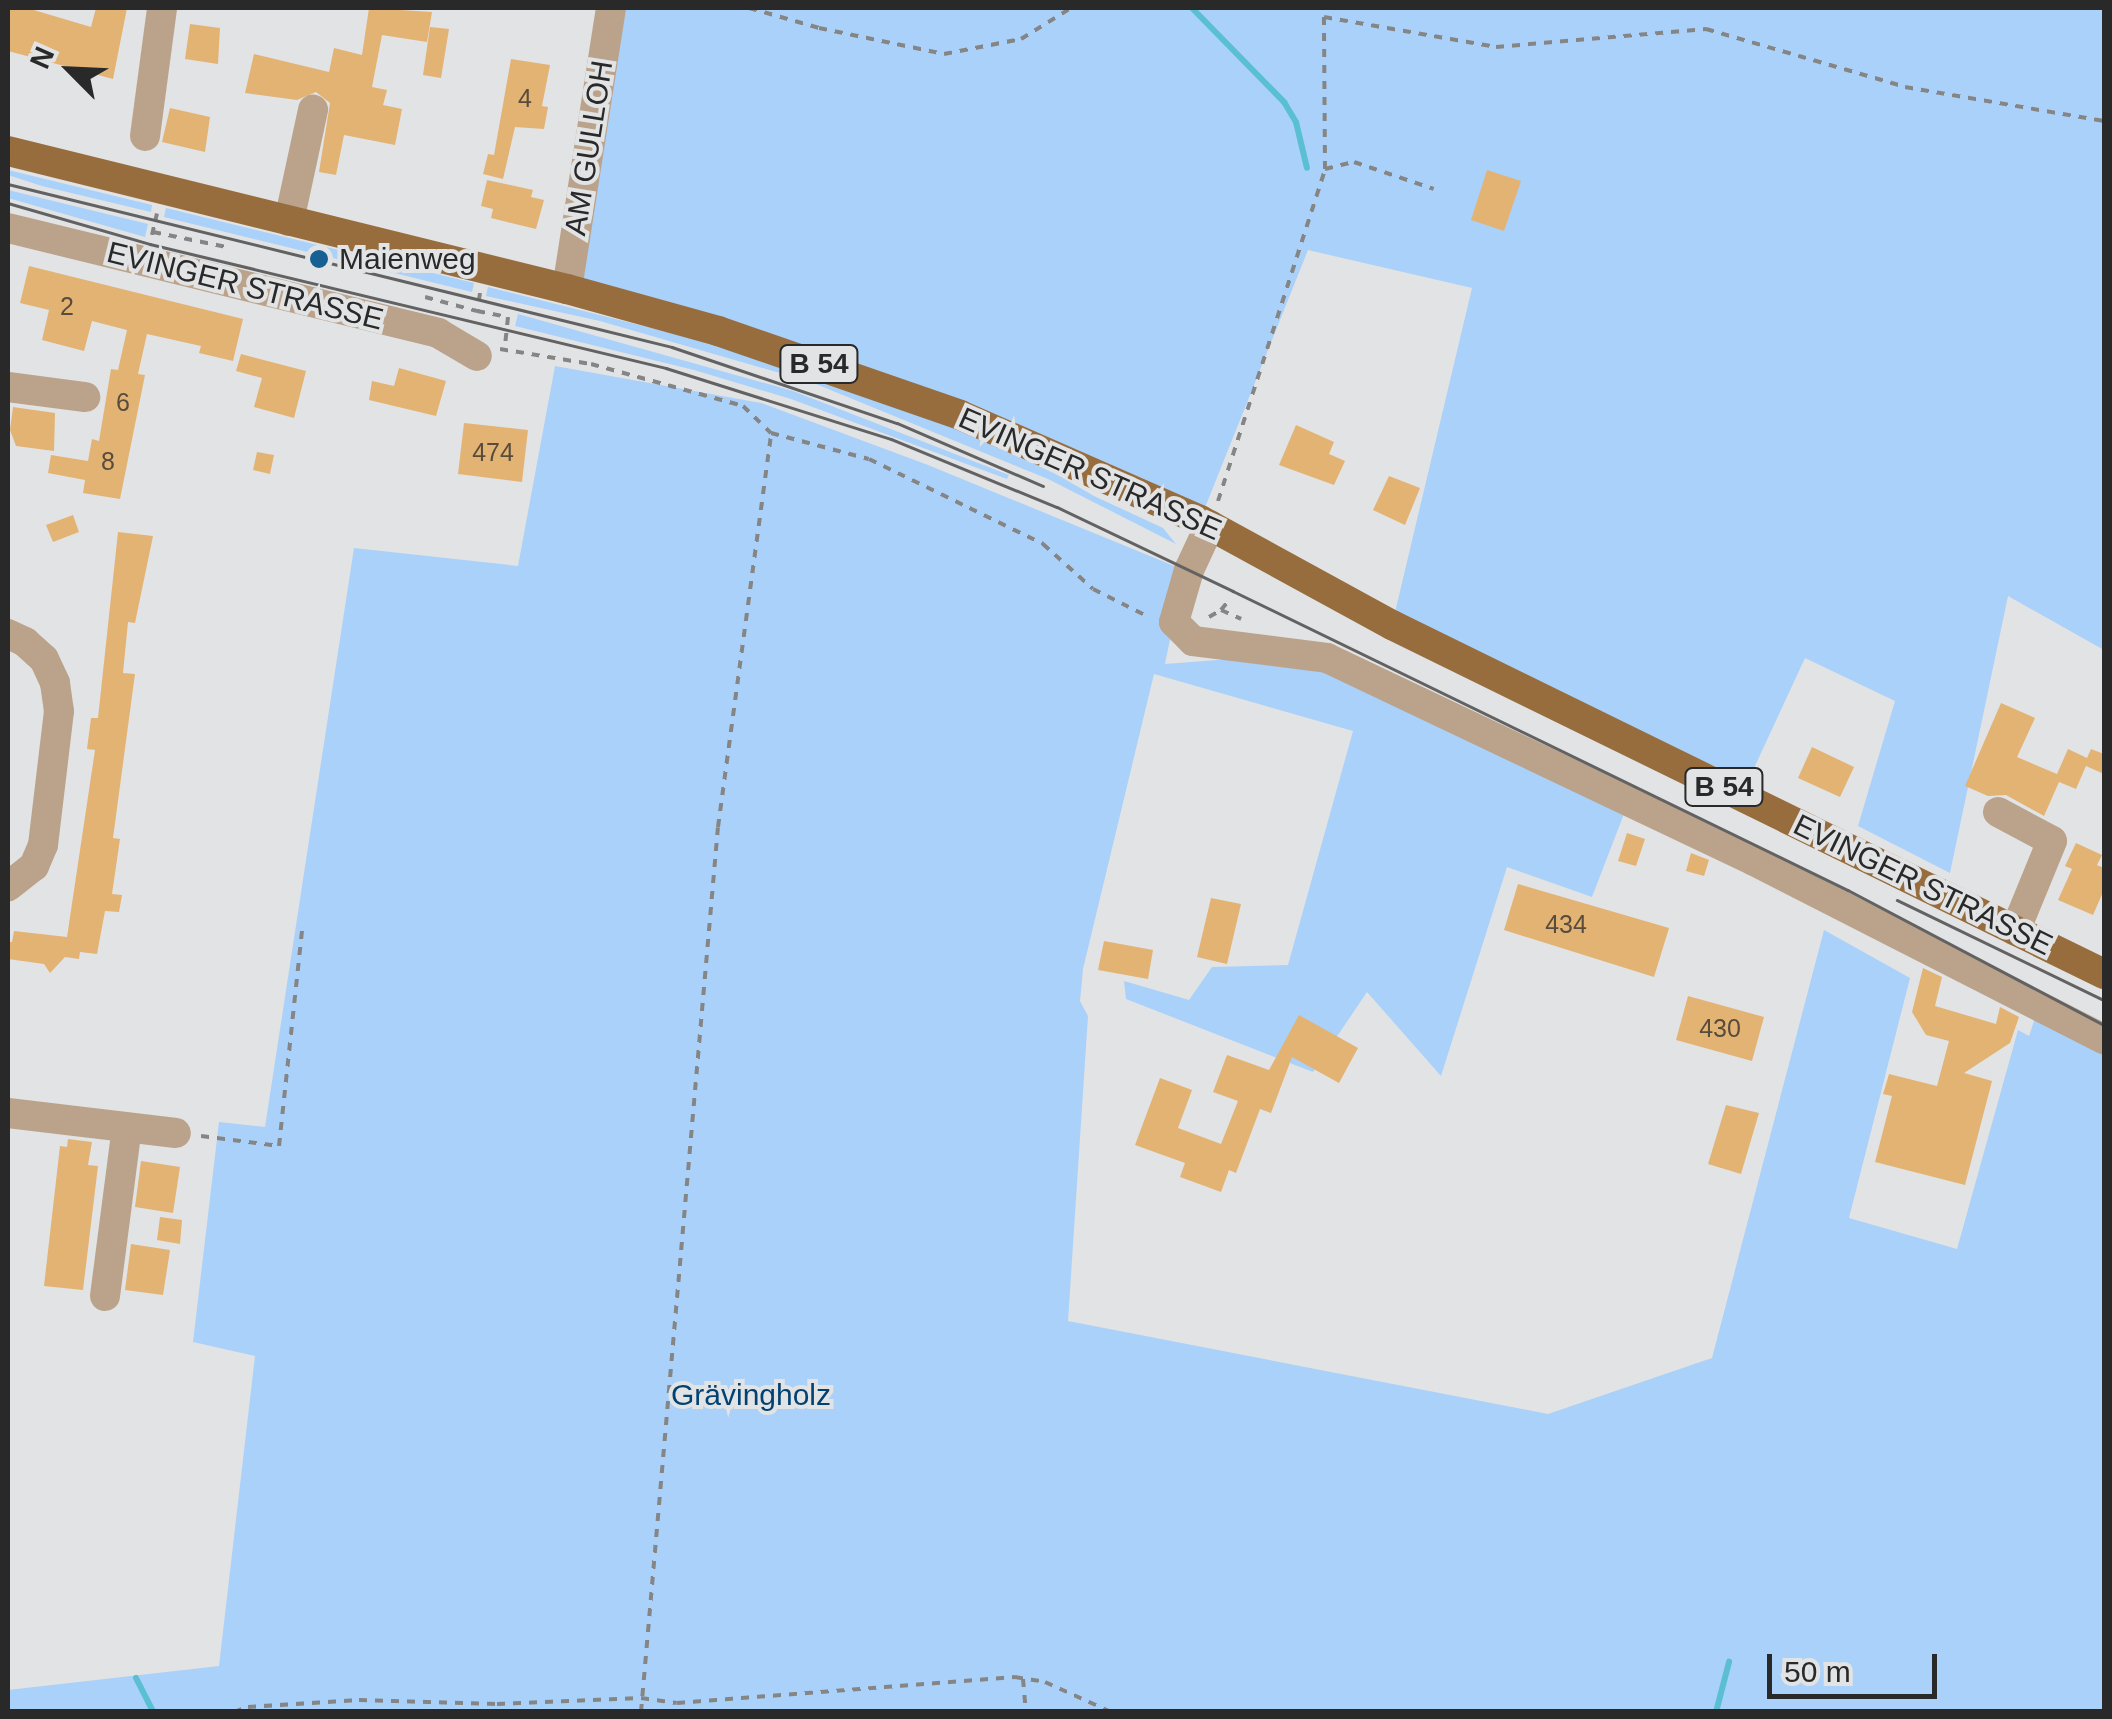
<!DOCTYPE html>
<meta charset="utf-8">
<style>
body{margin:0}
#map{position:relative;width:2112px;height:1719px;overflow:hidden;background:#e2e3e4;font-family:Helvetica,sans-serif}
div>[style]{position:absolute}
.green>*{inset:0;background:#aad1f9}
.stream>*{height:6px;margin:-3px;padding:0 3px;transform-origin:3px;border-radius:3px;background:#5bbfd4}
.building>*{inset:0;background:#e3b374}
.path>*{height:4px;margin-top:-2px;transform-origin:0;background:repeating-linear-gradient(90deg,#858586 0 8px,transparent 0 16px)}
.minor>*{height:30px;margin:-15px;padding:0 15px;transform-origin:15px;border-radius:15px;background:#bba38b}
.major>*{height:30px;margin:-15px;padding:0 15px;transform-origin:15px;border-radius:15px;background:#976d3e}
.tram>*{height:2.5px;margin:-1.25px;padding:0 1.25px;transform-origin:1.25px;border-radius:1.25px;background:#626263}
.dots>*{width:28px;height:28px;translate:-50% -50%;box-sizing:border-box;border:5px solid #e2e3e4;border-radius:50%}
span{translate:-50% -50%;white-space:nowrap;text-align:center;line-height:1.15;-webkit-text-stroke:8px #e2e3e4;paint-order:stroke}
.number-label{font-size:25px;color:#584c3c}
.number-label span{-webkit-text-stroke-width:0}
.shield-label span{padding:2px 8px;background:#e2e3e4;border:2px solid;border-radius:8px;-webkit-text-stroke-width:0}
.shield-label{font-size:28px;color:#29292a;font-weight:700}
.street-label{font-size:30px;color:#29292a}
.poi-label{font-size:30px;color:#29292a}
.left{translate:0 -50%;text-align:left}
.park-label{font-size:30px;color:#014273}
.frame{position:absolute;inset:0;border:10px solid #29292a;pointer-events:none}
.north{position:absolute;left:20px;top:20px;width:100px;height:100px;-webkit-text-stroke:8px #e2e3e4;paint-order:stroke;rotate:294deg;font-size:28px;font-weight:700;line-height:40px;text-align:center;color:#29292a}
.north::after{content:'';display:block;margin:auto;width:35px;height:45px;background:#29292a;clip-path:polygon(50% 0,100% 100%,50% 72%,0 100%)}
.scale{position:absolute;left:1767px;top:1654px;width:170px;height:45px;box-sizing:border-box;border:5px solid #29292a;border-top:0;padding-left:12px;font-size:30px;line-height:35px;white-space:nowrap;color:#29292a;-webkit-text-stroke:8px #e2e3e4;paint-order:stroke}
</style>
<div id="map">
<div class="green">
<div style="clip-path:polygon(611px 8px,2104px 8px,2104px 650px,2008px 596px,1950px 873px,1858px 826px,1895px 701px,1805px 658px,1748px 781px,1392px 625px,1472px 288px,1308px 250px,1200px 520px,1066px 458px,567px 289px)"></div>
<div style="clip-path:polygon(8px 170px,152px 205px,151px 212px,42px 186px,8px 175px)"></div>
<div style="clip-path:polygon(8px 190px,148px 224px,145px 237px,8px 198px)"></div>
<div style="clip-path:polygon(166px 208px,474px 283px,472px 292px,164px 217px)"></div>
<div style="clip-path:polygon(488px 287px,707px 342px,883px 399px,1028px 458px,1094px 496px,1163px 528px,1176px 544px,1048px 479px,811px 382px,600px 321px,486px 296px)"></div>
<div style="clip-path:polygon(518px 314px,793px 391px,1009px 475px,1007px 479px,791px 399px,694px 370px,515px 326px)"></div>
<div style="clip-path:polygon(555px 366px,761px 403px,928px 465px,1184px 570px,1165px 664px,1270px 656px,1332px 667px,1627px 806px,1592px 897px,1507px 867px,1441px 1076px,1367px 992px,1313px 1072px,1126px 999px,1124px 981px,1189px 1000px,1212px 967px,1288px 965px,1353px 731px,1154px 674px,1083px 969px,1080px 1001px,1088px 1016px,1068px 1321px,1548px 1414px,1712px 1358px,1824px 930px,1910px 978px,1849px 1218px,1957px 1249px,2018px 1030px,2029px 1036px,2037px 1012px,2104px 1045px,2104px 1711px,8px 1712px,8px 1690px,219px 1666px,255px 1356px,193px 1342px,219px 1122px,265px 1127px,354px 548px,518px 566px)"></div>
</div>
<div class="stream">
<div style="left:1192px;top:8px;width:132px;rotate:45.6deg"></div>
<div style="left:1284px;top:102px;width:23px;rotate:59deg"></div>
<div style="left:1296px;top:122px;width:47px;rotate:76.6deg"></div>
<div style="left:136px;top:1678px;width:38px;rotate:63deg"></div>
<div style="left:1716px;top:1712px;width:52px;rotate:-75.4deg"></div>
</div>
<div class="building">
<div style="clip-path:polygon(8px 8px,27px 8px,91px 27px,96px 8px,127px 8px,113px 79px,8px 51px)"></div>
<div style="clip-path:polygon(369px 8px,432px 12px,427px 42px,382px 35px,372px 87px,387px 90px,383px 105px,402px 109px,395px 145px,344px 135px,336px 175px,319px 172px,330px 103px,316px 92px,297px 100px,245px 93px,254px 54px,329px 72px,334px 48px,362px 55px)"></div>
<div style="clip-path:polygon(190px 24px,220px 28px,218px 64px,185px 59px)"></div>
<div style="clip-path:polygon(430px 27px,449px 29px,441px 78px,423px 75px)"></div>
<div style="clip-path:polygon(511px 59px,550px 65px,542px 106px,548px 107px,544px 129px,515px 127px,503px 179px,483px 174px,488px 154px,494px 155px)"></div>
<div style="clip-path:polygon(170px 108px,210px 117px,205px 152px,162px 142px)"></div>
<div style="clip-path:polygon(1487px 170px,1521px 181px,1504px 231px,1471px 220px)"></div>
<div style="clip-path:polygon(487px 180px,533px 190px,531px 197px,544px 200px,536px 229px,491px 218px,493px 209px,481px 206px)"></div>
<div style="clip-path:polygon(29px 266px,243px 319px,233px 361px,199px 353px,201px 346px,147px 334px,138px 374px,145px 375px,120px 499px,83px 493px,85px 480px,48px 473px,51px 455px,88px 461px,92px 439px,99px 441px,111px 369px,118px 370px,127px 330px,92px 321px,84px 351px,42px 340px,49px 310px,20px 303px)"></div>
<div style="clip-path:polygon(241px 354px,306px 371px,294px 418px,254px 407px,262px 378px,236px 371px)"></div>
<div style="clip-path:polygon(399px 368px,446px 381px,436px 416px,369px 400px,372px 381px,394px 386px)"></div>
<div style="clip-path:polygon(13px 407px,55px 413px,54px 451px,16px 446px,10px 430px)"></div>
<div style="clip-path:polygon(464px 423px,528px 430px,522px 482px,458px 474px)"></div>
<div style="clip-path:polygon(1296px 425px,1334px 442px,1329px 454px,1345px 461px,1334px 485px,1279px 465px)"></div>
<div style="clip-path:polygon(257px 452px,274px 455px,270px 474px,253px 470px)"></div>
<div style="clip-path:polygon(1389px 476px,1420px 488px,1405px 525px,1373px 510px)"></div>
<div style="clip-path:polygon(73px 515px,79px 532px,53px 542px,46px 525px)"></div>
<div style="clip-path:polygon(118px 532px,153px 536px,135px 623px,128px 622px,123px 673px,135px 674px,113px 838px,120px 839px,112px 894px,122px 895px,119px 912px,105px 911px,97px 954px,80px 952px,79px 959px,65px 957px,50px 973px,44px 964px,8px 959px,8px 942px,12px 942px,14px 931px,67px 937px,95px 750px,87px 749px,91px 718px,98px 718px)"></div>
<div style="clip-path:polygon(2001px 703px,2035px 718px,2017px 757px,2057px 774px,2068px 749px,2087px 758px,2091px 749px,2104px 754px,2104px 774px,2086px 766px,2076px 789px,2059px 782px,2044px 816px,2006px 795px,1988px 796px,1965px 786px)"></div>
<div style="clip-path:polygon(1812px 747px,1854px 767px,1840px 797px,1798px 778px)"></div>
<div style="clip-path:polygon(1627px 833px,1645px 839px,1636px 866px,1618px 861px)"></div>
<div style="clip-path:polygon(2076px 843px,2102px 855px,2097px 865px,2104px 868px,2104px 890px,2093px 915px,2058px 900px,2072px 869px,2065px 866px)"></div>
<div style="clip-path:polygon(1691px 853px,1709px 860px,1704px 876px,1686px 871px)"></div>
<div style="clip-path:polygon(1518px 884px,1669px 928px,1654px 977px,1504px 930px)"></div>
<div style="clip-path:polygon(1211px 898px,1241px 904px,1227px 964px,1197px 957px)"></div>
<div style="clip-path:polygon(1104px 941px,1153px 950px,1148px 979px,1098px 970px)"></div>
<div style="clip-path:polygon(1923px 968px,1942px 977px,1935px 1006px,1996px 1024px,2000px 1007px,2019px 1017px,2010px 1043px,1964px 1073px,1992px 1081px,1965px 1185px,1875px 1162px,1892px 1096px,1883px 1094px,1889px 1074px,1937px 1086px,1949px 1041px,1926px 1035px,1912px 1012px)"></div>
<div style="clip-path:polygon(1688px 996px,1764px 1017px,1752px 1061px,1676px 1040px)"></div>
<div style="clip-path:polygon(1299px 1015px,1358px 1048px,1339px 1083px,1292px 1057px,1271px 1113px,1260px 1109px,1236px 1173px,1229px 1170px,1221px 1192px,1180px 1177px,1185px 1163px,1135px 1145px,1160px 1078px,1192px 1090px,1178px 1128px,1221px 1144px,1238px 1101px,1213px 1092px,1227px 1055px,1269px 1070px)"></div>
<div style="clip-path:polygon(1726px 1105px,1759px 1113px,1741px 1174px,1708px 1164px)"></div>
<div style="clip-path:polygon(68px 1139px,92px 1142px,88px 1165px,98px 1166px,83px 1290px,44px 1286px,60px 1146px,67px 1147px)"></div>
<div style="clip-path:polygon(141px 1161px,180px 1167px,173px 1213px,135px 1207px)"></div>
<div style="clip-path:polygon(160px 1217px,182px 1220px,180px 1244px,157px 1240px)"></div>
<div style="clip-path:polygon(131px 1244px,170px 1250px,163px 1295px,125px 1290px)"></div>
</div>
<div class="path">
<div style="left:749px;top:8px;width:73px;rotate:15.9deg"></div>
<div style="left:819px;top:28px;width:128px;rotate:11.7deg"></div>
<div style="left:944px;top:54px;width:78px;rotate:-11deg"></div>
<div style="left:1021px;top:39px;width:59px;rotate:-31.8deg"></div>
<div style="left:1324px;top:17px;width:175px;rotate:9.9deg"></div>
<div style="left:1496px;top:47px;width:211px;rotate:-4.9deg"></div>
<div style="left:1706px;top:29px;width:207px;rotate:16.2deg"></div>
<div style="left:1905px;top:87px;width:202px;rotate:9.7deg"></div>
<div style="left:1325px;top:169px;width:30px;rotate:-14deg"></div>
<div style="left:1354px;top:162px;width:84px;rotate:18.6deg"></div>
<div style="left:153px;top:232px;width:75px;rotate:11.6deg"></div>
<div style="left:152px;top:235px;width:22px;rotate:-77deg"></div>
<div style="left:480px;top:293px;width:18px;rotate:99deg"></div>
<div style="left:477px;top:311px;width:32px;rotate:11deg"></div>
<div style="left:508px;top:317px;width:30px;rotate:96deg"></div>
<div style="left:425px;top:297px;width:54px;rotate:15.1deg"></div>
<div style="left:500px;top:349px;width:92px;rotate:9.4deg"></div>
<div style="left:591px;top:364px;width:158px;rotate:15.4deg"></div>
<div style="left:743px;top:406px;width:39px;rotate:44deg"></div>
<div style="left:771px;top:433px;width:101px;rotate:14.9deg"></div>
<div style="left:869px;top:459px;width:194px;rotate:26deg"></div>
<div style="left:1043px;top:544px;width:67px;rotate:42deg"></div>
<div style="left:1093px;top:589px;width:63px;rotate:26.6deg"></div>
<div style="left:1218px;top:501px;width:349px;rotate:-72.1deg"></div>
<div style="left:1325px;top:169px;width:161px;rotate:-90.4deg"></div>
<div style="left:1221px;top:610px;width:13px;rotate:-51deg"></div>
<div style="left:1209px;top:617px;width:14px;rotate:-30deg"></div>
<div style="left:1221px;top:610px;width:22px;rotate:24deg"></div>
<div style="left:201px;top:1136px;width:79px;rotate:7.3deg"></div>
<div style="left:279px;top:1146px;width:224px;rotate:-83.9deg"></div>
<div style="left:1023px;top:1679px;width:33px;rotate:85deg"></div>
<div style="left:234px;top:1712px;width:15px;rotate:-20deg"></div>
<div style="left:248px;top:1707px;width:111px;rotate:-3.6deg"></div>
<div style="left:359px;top:1700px;width:138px;rotate:1.7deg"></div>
<div style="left:497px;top:1704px;width:144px;rotate:-2.4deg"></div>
<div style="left:641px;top:1698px;width:36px;rotate:8deg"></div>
<div style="left:677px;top:1703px;width:339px;rotate:-4.4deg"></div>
<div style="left:1015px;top:1677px;width:30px;rotate:9deg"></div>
<div style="left:1045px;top:1682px;width:72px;rotate:24.4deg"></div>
<div style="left:641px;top:1712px;width:888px;rotate:-85.03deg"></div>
<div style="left:718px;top:827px;width:398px;rotate:-82.3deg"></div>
</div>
<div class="minor">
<div style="left:145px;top:136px;width:129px;rotate:-82.4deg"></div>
<div style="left:289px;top:221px;width:114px;rotate:-77.8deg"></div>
<div style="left:8px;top:228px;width:443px;rotate:13.7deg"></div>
<div style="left:438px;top:333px;width:45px;rotate:30.5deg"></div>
<div style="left:567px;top:289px;width:284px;rotate:-81.1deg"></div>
<div style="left:8px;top:387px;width:78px;rotate:7.4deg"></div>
<div style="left:1210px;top:525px;width:50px;rotate:115deg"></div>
<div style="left:1189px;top:570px;width:54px;rotate:106.1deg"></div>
<div style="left:1174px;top:622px;width:27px;rotate:45deg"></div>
<div style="left:1193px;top:641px;width:135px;rotate:7.2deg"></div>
<div style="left:1327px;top:658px;width:473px;rotate:25.4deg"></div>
<div style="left:1754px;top:861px;width:393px;rotate:27deg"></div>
<div style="left:8px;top:634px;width:19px;rotate:25deg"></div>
<div style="left:25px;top:642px;width:25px;rotate:42deg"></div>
<div style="left:44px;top:659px;width:26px;rotate:65deg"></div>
<div style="left:55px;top:683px;width:28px;rotate:82deg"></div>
<div style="left:59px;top:711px;width:135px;rotate:96.8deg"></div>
<div style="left:43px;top:845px;width:23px;rotate:113deg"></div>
<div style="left:34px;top:866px;width:33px;rotate:142deg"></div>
<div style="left:1998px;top:812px;width:61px;rotate:28.2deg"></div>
<div style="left:2052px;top:841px;width:97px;rotate:112.3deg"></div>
<div style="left:8px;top:1113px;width:169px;rotate:6.8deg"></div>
<div style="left:105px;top:1296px;width:170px;rotate:-82.6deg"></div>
</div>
<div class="major">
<div style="left:8px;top:151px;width:576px;rotate:13.87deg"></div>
<div style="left:567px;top:289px;width:157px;rotate:15.5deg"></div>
<div style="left:718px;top:331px;width:256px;rotate:19.1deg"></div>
<div style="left:960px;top:415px;width:262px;rotate:23.6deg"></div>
<div style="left:1200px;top:520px;width:219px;rotate:28.7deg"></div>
<div style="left:1392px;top:625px;width:793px;rotate:26.11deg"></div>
</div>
<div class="tram">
<div style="left:8px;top:184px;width:684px;rotate:13.79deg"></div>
<div style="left:672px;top:347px;width:237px;rotate:18.7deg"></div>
<div style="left:897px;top:423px;width:159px;rotate:23.3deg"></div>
<div style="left:8px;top:203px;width:148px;rotate:16.1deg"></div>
<div style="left:150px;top:244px;width:531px;rotate:13.51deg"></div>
<div style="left:666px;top:368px;width:236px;rotate:17.5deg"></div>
<div style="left:891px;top:439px;width:179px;rotate:22.3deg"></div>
<div style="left:1057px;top:507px;width:195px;rotate:25.5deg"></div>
<div style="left:1233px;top:591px;width:684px;rotate:25.93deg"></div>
<div style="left:1848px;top:890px;width:289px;rotate:27.8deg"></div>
<div style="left:1897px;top:900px;width:230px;rotate:25.8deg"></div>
</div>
<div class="dots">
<div style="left:319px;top:259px;background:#176094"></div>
</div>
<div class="number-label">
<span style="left:525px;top:98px">4</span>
<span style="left:67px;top:306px">2</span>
<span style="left:123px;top:402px">6</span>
<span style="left:493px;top:452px">474</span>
<span style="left:108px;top:461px">8</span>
<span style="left:1566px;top:924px">434</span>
<span style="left:1720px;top:1028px">430</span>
</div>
<div class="shield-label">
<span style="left:819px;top:364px">B 54</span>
<span style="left:1724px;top:787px">B 54</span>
</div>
<div class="street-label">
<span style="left:589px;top:148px;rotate:-81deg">AM GULLOH</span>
<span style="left:245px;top:286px;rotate:14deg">EVINGER STRASSE</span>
<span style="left:1090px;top:474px;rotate:24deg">EVINGER STRASSE</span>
<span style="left:1923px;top:885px;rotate:26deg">EVINGER STRASSE</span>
</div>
<div class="poi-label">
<span class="left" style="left:339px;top:259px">Maienweg</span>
</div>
<div class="park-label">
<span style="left:751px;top:1395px">Grävingholz</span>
</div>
<div class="frame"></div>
<div class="north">N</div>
<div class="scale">50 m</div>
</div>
